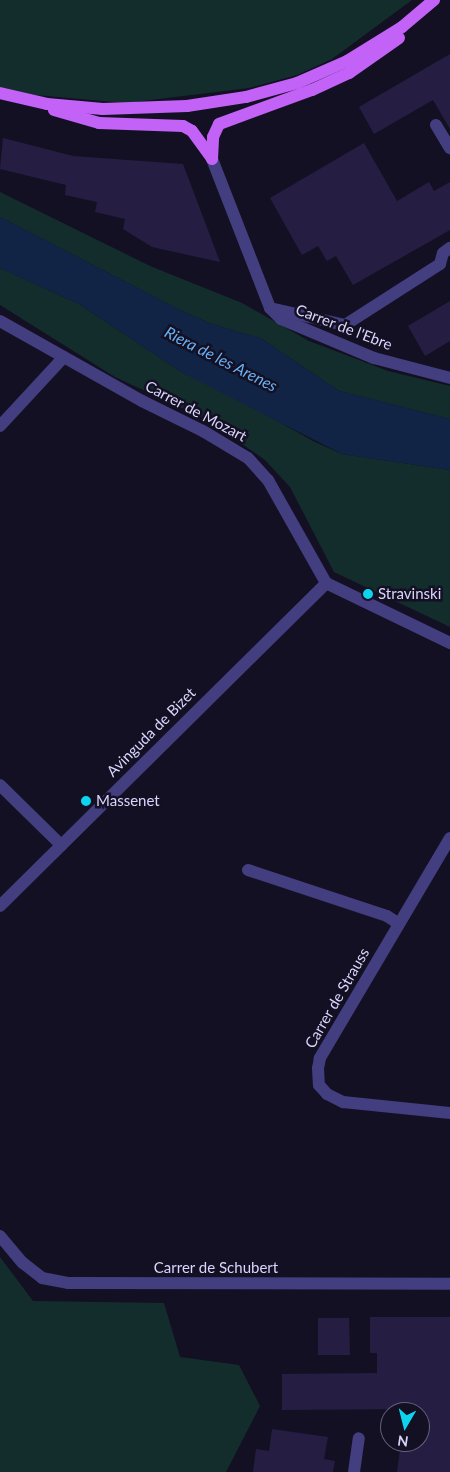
<!DOCTYPE html>
<style>
body{margin:0}
#map{position:relative;width:450px;height:1472px;overflow:hidden;background:#141023;font-family:Lato,sans-serif}
div>[style]{position:absolute}
.green>*{inset:0;background:#132d2d}
.water>*{inset:0;background:#112446}
.building>*{inset:0;background:#261d43}
.minor>*{height:12px;margin:-6px;padding:0 6px;transform-origin:6px;border-radius:6px;background:#423e7f}
.major>*{height:12px;margin:-6px;padding:0 6px;transform-origin:6px;border-radius:6px;background:#c262f6}
.dots>*{width:14px;height:14px;translate:-50% -50%;box-sizing:border-box;border:2px solid #141023;border-radius:50%}
span{translate:-50% -50%;white-space:nowrap;text-align:center;line-height:1.15;-webkit-text-stroke:5px #141023;paint-order:stroke}
.street-label{font-size:15px;color:#dad5fc}
.poi-label{font-size:15px;color:#dad5fc}
.left{translate:0 -50%;text-align:left}
.water-label{font-size:16px;color:#69b1f6;font-style:italic}
.north{position:absolute;left:380px;top:1402px;width:50px;height:50px;box-sizing:border-box;background:#141023;border:1px solid #635f7a;border-radius:50%;rotate:188deg;font-size:14px;font-weight:700;line-height:20px;text-align:center;color:#dad5fc}
.north::after{content:'';display:block;margin:auto;width:18px;height:22px;background:#0ed3ef;clip-path:polygon(50% 0,100% 100%,50% 72%,0 100%)}
</style>
<div id="map">
<div class="green">
<div style="clip-path:polygon(0 0,412px 0,332px 59px,297px 75px,249px 88px,126px 103px,35px 95px,0 87px)"></div>
<div style="clip-path:polygon(0 192px,150px 266px,242px 303px,309px 341px,388px 371px,450px 386px,450px 419px,339px 391px,262px 339px,209px 323px,182px 311px,0 217px)"></div>
<div style="clip-path:polygon(0 268px,79px 304px,183px 373px,222px 390px,315px 442px,342px 454px,450px 470px,450px 627px,334px 572px,290px 487px,265px 460px,208px 420px,115px 377px,0 305px)"></div>
<div style="clip-path:polygon(0 1257px,33px 1301px,164px 1303px,180px 1357px,239px 1365px,260px 1406px,226px 1472px,0 1472px)"></div>
</div>
<div class="water">
<div style="clip-path:polygon(0 217px,182px 311px,209px 323px,262px 339px,339px 391px,450px 419px,450px 470px,342px 454px,183px 373px,79px 304px,0 268px)"></div>
</div>
<div class="building">
<div style="clip-path:polygon(450px 54px,450px 129px,433px 100px,374px 134px,359px 107px)"></div>
<div style="clip-path:polygon(3px 138px,73px 156px,183px 164px,220px 262px,152px 247px,123px 229px,125px 219px,95px 212px,97px 202px,65px 195px,66px 185px,0 169px)"></div>
<div style="clip-path:polygon(364px 143px,397px 201px,429px 182px,434px 191px,450px 182px,450px 230px,353px 285px,336px 256px,327px 261px,318px 246px,302px 255px,270px 198px)"></div>
<div style="clip-path:polygon(450px 301px,450px 341px,425px 356px,408px 326px)"></div>
<div style="clip-path:polygon(370px 1317px,450px 1317px,450px 1472px,397px 1472px,401px 1442px,420px 1442px,420px 1412px,411px 1412px,411px 1409px,282px 1410px,282px 1374px,377px 1373px,377px 1353px,370px 1353px)"></div>
<div style="clip-path:polygon(318px 1318px,349px 1318px,350px 1355px,318px 1355px)"></div>
<div style="clip-path:polygon(272px 1429px,328px 1437px,324px 1459px,335px 1461px,333px 1472px,253px 1472px,256px 1449px,269px 1451px)"></div>
</div>
<div class="minor">
<div style="left:436px;top:125px;width:27px;rotate:59deg"></div>
<div style="left:212px;top:159px;width:160px;rotate:68.7deg"></div>
<div style="left:270px;top:308px;width:16px;rotate:45deg"></div>
<div style="left:281px;top:319px;width:101px;rotate:22.8deg"></div>
<div style="left:374px;top:358px;width:79px;rotate:14.7deg"></div>
<div style="left:270px;top:308px;width:77px;rotate:12.8deg"></div>
<div style="left:345px;top:325px;width:113px;rotate:-32.7deg"></div>
<div style="left:440px;top:264px;width:11px;rotate:-75deg"></div>
<div style="left:443px;top:253px;width:9px;rotate:-36deg"></div>
<div style="left:0;top:321px;width:163px;rotate:29.4deg"></div>
<div style="left:142px;top:401px;width:68px;rotate:26.2deg"></div>
<div style="left:203px;top:431px;width:52px;rotate:31deg"></div>
<div style="left:248px;top:458px;width:30px;rotate:48deg"></div>
<div style="left:268px;top:480px;width:118px;rotate:60.6deg"></div>
<div style="left:0;top:426px;width:94px;rotate:-47.2deg"></div>
<div style="left:326px;top:583px;width:138px;rotate:25.8deg"></div>
<div style="left:0;top:785px;width:86px;rotate:44.5deg"></div>
<div style="left:450px;top:838px;width:256px;rotate:120.6deg"></div>
<div style="left:320px;top:1058px;width:10px;rotate:101deg"></div>
<div style="left:318px;top:1068px;width:17px;rotate:87deg"></div>
<div style="left:319px;top:1085px;width:12px;rotate:48deg"></div>
<div style="left:327px;top:1094px;width:18px;rotate:27deg"></div>
<div style="left:343px;top:1102px;width:108px;rotate:5.9deg"></div>
<div style="left:248px;top:870px;width:146px;rotate:18.3deg"></div>
<div style="left:387px;top:916px;width:14px;rotate:34deg"></div>
<div style="left:0;top:906px;width:459px;rotate:-44.7deg"></div>
<div style="left:0;top:1236px;width:35px;rotate:50deg"></div>
<div style="left:23px;top:1263px;width:24px;rotate:38deg"></div>
<div style="left:42px;top:1278px;width:26px;rotate:11deg"></div>
<div style="left:68px;top:1283px;width:382px;rotate:0.1deg"></div>
<div style="left:354px;top:1472px;width:34px;rotate:-82deg"></div>
</div>
<div class="major">
<div style="left:0;top:93px;width:48px;rotate:13.2deg"></div>
<div style="left:47px;top:104px;width:56px;rotate:5.1deg"></div>
<div style="left:103px;top:109px;width:84px;rotate:-2deg"></div>
<div style="left:187px;top:106px;width:60px;rotate:-8.7deg"></div>
<div style="left:246px;top:97px;width:53px;rotate:-15.4deg"></div>
<div style="left:297px;top:83px;width:55px;rotate:-23.7deg"></div>
<div style="left:347px;top:61px;width:65px;rotate:-31.7deg"></div>
<div style="left:402px;top:27px;width:42px;rotate:-40.2deg"></div>
<div style="left:54px;top:110px;width:47px;rotate:16.1deg"></div>
<div style="left:99px;top:123px;width:84px;rotate:2deg"></div>
<div style="left:183px;top:126px;width:10px;rotate:29deg"></div>
<div style="left:192px;top:131px;width:34px;rotate:54deg"></div>
<div style="left:212px;top:159px;width:22px;rotate:-87deg"></div>
<div style="left:213px;top:137px;width:14px;rotate:-65deg"></div>
<div style="left:219px;top:124px;width:99px;rotate:-20.1deg"></div>
<div style="left:312px;top:90px;width:41px;rotate:-24.7deg"></div>
<div style="left:349px;top:73px;width:61px;rotate:-35deg"></div>
</div>
<div class="dots">
<div style="left:368px;top:594px;background:#0ed3ef"></div>
<div style="left:86px;top:801px;background:#0ed3ef"></div>
</div>
<div class="street-label">
<span style="left:344px;top:327px;rotate:21deg">Carrer de l'Ebre</span>
<span style="left:196px;top:411px;rotate:28deg">Carrer de Mozart</span>
<span style="left:151px;top:732px;rotate:-45deg">Avinguda de Bizet</span>
<span style="left:337px;top:998px;rotate:-60deg">Carrer de Strauss</span>
<span style="left:216px;top:1268px">Carrer de Schubert</span>
</div>
<div class="poi-label">
<span class="left" style="left:378px;top:594px">Stravinski</span>
<span class="left" style="left:96px;top:801px">Massenet</span>
</div>
<div class="water-label">
<span style="left:221px;top:359px;rotate:27deg">Riera de les Arenes</span>
</div>
<div class="north">N</div>
</div>
